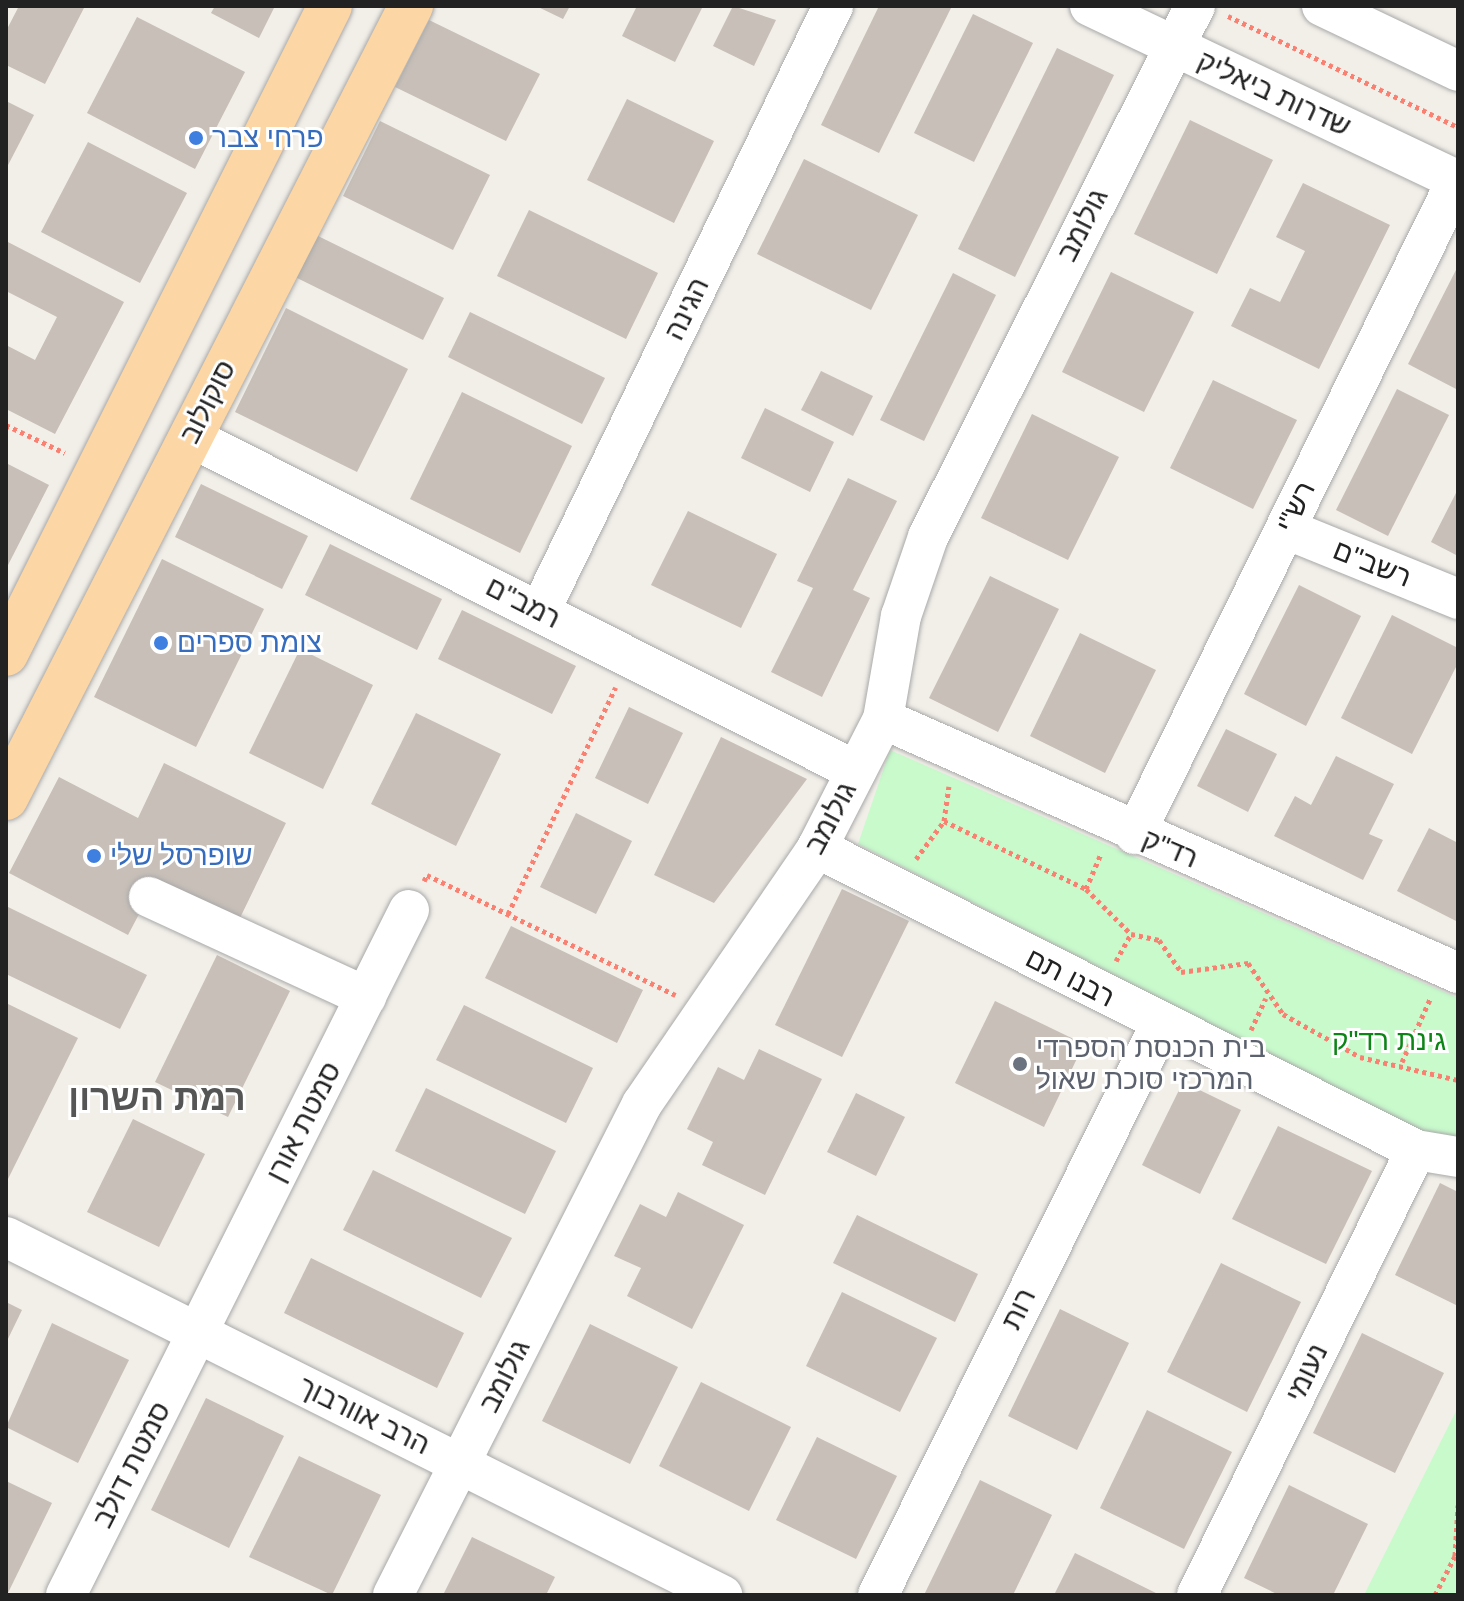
<!DOCTYPE html>
<meta charset="utf-8">
<style>
body{margin:0}
#map{position:relative;width:1464px;height:1601px;overflow:hidden;background:#f2efe9;font-family:Arial,"Noto Sans Hebrew",sans-serif}
div>[style]{position:absolute}
.park>*{inset:0;background:#c8facc}
.building>*{inset:0;background:#c7bfb8}
.path>*{height:5px;margin-top:-2.5px;transform-origin:0;background:repeating-linear-gradient(90deg,#fa8072 0 4px,transparent 0 8px)}
.roads{filter:drop-shadow(0 0 2px #a9a9a9) drop-shadow(0 0 2px #a9a9a9)}
.minor>*{height:40px;margin:-20px;padding:0 20px;transform-origin:20px;border-radius:20px;background:#fff}
.major>*{height:44px;margin:-22px;padding:0 22px;transform-origin:22px;border-radius:22px;background:#fcd6a4}
.dots>*{width:22px;height:22px;translate:-50% -50%;box-sizing:border-box;border:4px solid #fff;border-radius:50%}
span{translate:-50% -50%;white-space:nowrap;text-align:center;line-height:1.15;-webkit-text-stroke:6px #fff;paint-order:stroke}
.street-label{font-size:28px;color:#222}
.shop-label{font-size:28px;color:#366cbe}
.left{translate:0 -50%;text-align:left}
.park-label{font-size:28px;color:#0c8416}
.worship-label{font-size:28px;color:#5b616d}
.district-label{font-size:36px;color:#555;font-weight:700}
.frame{position:absolute;inset:0;border:8px solid #222;pointer-events:none}
</style>
<div id="map">
<div class="park">
<div style="clip-path:polygon(890px 750px,1458px 998px,1458px 1137px,1425px 1134px,858px 844px)"></div>
<div style="clip-path:polygon(1458px 1407px,1458px 1595px,1364px 1595px)"></div>
</div>
<div class="building">
<div style="clip-path:polygon(19px 6px,85px 6px,45px 84px,6px 65px,6px 31px)"></div>
<div style="clip-path:polygon(215px 6px,275px 6px,259px 38px,211px 13px)"></div>
<div style="clip-path:polygon(536px 6px,570px 6px,563px 19px)"></div>
<div style="clip-path:polygon(637px 6px,703px 6px,675px 62px,622px 36px)"></div>
<div style="clip-path:polygon(733px 6px,776px 20px,754px 66px,713px 46px)"></div>
<div style="clip-path:polygon(879px 6px,952px 6px,879px 153px,821px 125px)"></div>
<div style="clip-path:polygon(973px 14px,1033px 43px,974px 162px,914px 133px)"></div>
<div style="clip-path:polygon(137px 17px,245px 72px,195px 169px,87px 113px)"></div>
<div style="clip-path:polygon(429px 20px,540px 74px,506px 141px,395px 87px)"></div>
<div style="clip-path:polygon(1057px 48px,1114px 75px,1015px 277px,958px 249px)"></div>
<div style="clip-path:polygon(627px 99px,714px 141px,674px 223px,587px 180px)"></div>
<div style="clip-path:polygon(6px 101px,34px 115px,6px 169px)"></div>
<div style="clip-path:polygon(1190px 120px,1273px 160px,1217px 274px,1134px 234px)"></div>
<div style="clip-path:polygon(380px 121px,490px 175px,453px 250px,343px 196px)"></div>
<div style="clip-path:polygon(88px 142px,187px 193px,140px 283px,41px 232px)"></div>
<div style="clip-path:polygon(804px 159px,918px 215px,871px 310px,757px 254px)"></div>
<div style="clip-path:polygon(1303px 183px,1390px 225px,1319px 369px,1231px 326px,1250px 288px,1280px 302px,1305px 251px,1276px 237px)"></div>
<div style="clip-path:polygon(529px 210px,658px 273px,626px 339px,497px 276px)"></div>
<div style="clip-path:polygon(316px 235px,444px 298px,423px 340px,295px 277px)"></div>
<div style="clip-path:polygon(6px 241px,124px 302px,55px 434px,6px 409px,6px 345px,35px 360px,57px 317px,6px 291px)"></div>
<div style="clip-path:polygon(1458px 266px,1458px 390px,1408px 364px)"></div>
<div style="clip-path:polygon(1111px 272px,1194px 312px,1144px 412px,1062px 372px)"></div>
<div style="clip-path:polygon(953px 273px,996px 295px,924px 441px,880px 420px)"></div>
<div style="clip-path:polygon(286px 308px,408px 369px,357px 472px,235px 412px)"></div>
<div style="clip-path:polygon(470px 312px,605px 378px,582px 424px,448px 357px)"></div>
<div style="clip-path:polygon(821px 371px,873px 396px,853px 436px,801px 410px)"></div>
<div style="clip-path:polygon(1213px 380px,1297px 420px,1253px 509px,1170px 468px)"></div>
<div style="clip-path:polygon(1397px 389px,1449px 415px,1388px 536px,1336px 510px)"></div>
<div style="clip-path:polygon(462px 392px,572px 446px,520px 553px,410px 499px)"></div>
<div style="clip-path:polygon(765px 408px,834px 442px,810px 492px,741px 458px)"></div>
<div style="clip-path:polygon(1032px 414px,1119px 457px,1068px 560px,981px 518px)"></div>
<div style="clip-path:polygon(6px 463px,49px 485px,6px 569px)"></div>
<div style="clip-path:polygon(848px 478px,897px 501px,853px 590px,870px 598px,822px 697px,771px 672px,813px 588px,797px 581px)"></div>
<div style="clip-path:polygon(201px 484px,308px 536px,282px 589px,175px 537px)"></div>
<div style="clip-path:polygon(1458px 489px,1458px 556px,1431px 542px)"></div>
<div style="clip-path:polygon(688px 511px,777px 554px,741px 628px,651px 585px)"></div>
<div style="clip-path:polygon(330px 544px,442px 599px,417px 650px,305px 595px)"></div>
<div style="clip-path:polygon(162px 559px,264px 609px,196px 747px,94px 697px)"></div>
<div style="clip-path:polygon(990px 576px,1059px 609px,998px 732px,929px 698px)"></div>
<div style="clip-path:polygon(1299px 585px,1361px 616px,1306px 726px,1244px 694px)"></div>
<div style="clip-path:polygon(462px 610px,576px 666px,552px 714px,438px 659px)"></div>
<div style="clip-path:polygon(1392px 615px,1458px 648px,1458px 663px,1412px 754px,1341px 718px)"></div>
<div style="clip-path:polygon(1080px 633px,1156px 670px,1105px 773px,1030px 736px)"></div>
<div style="clip-path:polygon(300px 649px,373px 685px,323px 789px,249px 753px)"></div>
<div style="clip-path:polygon(629px 707px,683px 733px,648px 804px,595px 778px)"></div>
<div style="clip-path:polygon(416px 713px,501px 754px,456px 846px,371px 804px)"></div>
<div style="clip-path:polygon(1226px 729px,1277px 754px,1248px 812px,1197px 786px)"></div>
<div style="clip-path:polygon(721px 737px,807px 779px,714px 903px,654px 875px)"></div>
<div style="clip-path:polygon(1336px 756px,1394px 784px,1369px 834px,1383px 840px,1363px 880px,1274px 836px,1295px 796px,1311px 805px)"></div>
<div style="clip-path:polygon(164px 763px,286px 823px,239px 920px,157px 880px,128px 935px,9px 873px,59px 777px,138px 818px)"></div>
<div style="clip-path:polygon(576px 813px,632px 841px,596px 914px,540px 887px)"></div>
<div style="clip-path:polygon(1429px 828px,1458px 843px,1458px 922px,1397px 891px)"></div>
<div style="clip-path:polygon(842px 889px,909px 921px,842px 1057px,775px 1025px)"></div>
<div style="clip-path:polygon(6px 906px,147px 975px,120px 1029px,6px 974px)"></div>
<div style="clip-path:polygon(511px 926px,643px 990px,617px 1043px,485px 978px)"></div>
<div style="clip-path:polygon(217px 955px,290px 991px,228px 1117px,155px 1082px)"></div>
<div style="clip-path:polygon(995px 1001px,1084px 1044px,1044px 1127px,955px 1083px)"></div>
<div style="clip-path:polygon(6px 1003px,78px 1038px,8px 1179px,6px 1178px)"></div>
<div style="clip-path:polygon(464px 1005px,593px 1068px,566px 1123px,436px 1060px)"></div>
<div style="clip-path:polygon(759px 1049px,822px 1079px,765px 1195px,702px 1165px,713px 1142px,687px 1129px,718px 1067px,744px 1080px)"></div>
<div style="clip-path:polygon(1183px 1082px,1241px 1110px,1200px 1194px,1142px 1165px)"></div>
<div style="clip-path:polygon(426px 1088px,556px 1151px,525px 1214px,395px 1151px)"></div>
<div style="clip-path:polygon(856px 1093px,905px 1117px,876px 1176px,827px 1152px)"></div>
<div style="clip-path:polygon(133px 1119px,205px 1154px,159px 1247px,87px 1212px)"></div>
<div style="clip-path:polygon(1278px 1126px,1372px 1171px,1326px 1264px,1232px 1219px)"></div>
<div style="clip-path:polygon(373px 1170px,512px 1238px,481px 1298px,343px 1230px)"></div>
<div style="clip-path:polygon(1440px 1183px,1458px 1192px,1458px 1306px,1395px 1275px)"></div>
<div style="clip-path:polygon(678px 1192px,744px 1225px,692px 1329px,627px 1296px,641px 1268px,614px 1256px,640px 1204px,666px 1217px)"></div>
<div style="clip-path:polygon(857px 1215px,978px 1274px,955px 1322px,833px 1263px)"></div>
<div style="clip-path:polygon(311px 1258px,464px 1333px,437px 1388px,284px 1313px)"></div>
<div style="clip-path:polygon(1221px 1263px,1301px 1302px,1247px 1412px,1167px 1372px)"></div>
<div style="clip-path:polygon(842px 1292px,937px 1338px,900px 1412px,806px 1366px)"></div>
<div style="clip-path:polygon(6px 1302px,22px 1310px,6px 1343px)"></div>
<div style="clip-path:polygon(1060px 1309px,1129px 1343px,1077px 1450px,1008px 1416px)"></div>
<div style="clip-path:polygon(52px 1323px,129px 1360px,78px 1463px,6px 1427px)"></div>
<div style="clip-path:polygon(590px 1324px,678px 1367px,630px 1464px,542px 1421px)"></div>
<div style="clip-path:polygon(1362px 1333px,1444px 1373px,1395px 1473px,1313px 1433px)"></div>
<div style="clip-path:polygon(701px 1382px,791px 1427px,749px 1511px,659px 1466px)"></div>
<div style="clip-path:polygon(206px 1398px,284px 1436px,229px 1548px,151px 1510px)"></div>
<div style="clip-path:polygon(1147px 1410px,1232px 1452px,1184px 1549px,1100px 1508px)"></div>
<div style="clip-path:polygon(817px 1437px,897px 1476px,856px 1559px,776px 1520px)"></div>
<div style="clip-path:polygon(299px 1456px,381px 1495px,332px 1595px,249px 1557px)"></div>
<div style="clip-path:polygon(980px 1480px,1052px 1515px,1013px 1595px,924px 1595px)"></div>
<div style="clip-path:polygon(6px 1481px,52px 1503px,7px 1595px,6px 1595px)"></div>
<div style="clip-path:polygon(1289px 1485px,1368px 1524px,1333px 1595px,1279px 1595px,1244px 1578px)"></div>
<div style="clip-path:polygon(472px 1537px,555px 1577px,546px 1595px,443px 1595px)"></div>
<div style="clip-path:polygon(1075px 1553px,1160px 1595px,1054px 1595px)"></div>
</div>
<div class="path">
<div style="left:1228px;top:16px;width:255px;rotate:25.8deg"></div>
<div style="left:6px;top:425px;width:65px;rotate:25.4deg"></div>
<div style="left:944px;top:821px;width:35px;rotate:-82deg"></div>
<div style="left:916px;top:859px;width:47px;rotate:-53.6deg"></div>
<div style="left:944px;top:821px;width:157px;rotate:25.6deg"></div>
<div style="left:1086px;top:889px;width:64px;rotate:45deg"></div>
<div style="left:1131px;top:934px;width:29px;rotate:12deg"></div>
<div style="left:1159px;top:940px;width:39px;rotate:55deg"></div>
<div style="left:1181px;top:972px;width:68px;rotate:-7.7deg"></div>
<div style="left:1248px;top:963px;width:62px;rotate:55.5deg"></div>
<div style="left:1283px;top:1014px;width:88px;rotate:29.2deg"></div>
<div style="left:1360px;top:1057px;width:101px;rotate:13.2deg"></div>
<div style="left:424px;top:881px;width:7px;rotate:-63deg"></div>
<div style="left:427px;top:875px;width:276px;rotate:25.8deg"></div>
<div style="left:1086px;top:889px;width:39px;rotate:-67deg"></div>
<div style="left:508px;top:914px;width:251px;rotate:-64.6deg"></div>
<div style="left:1116px;top:961px;width:31px;rotate:-61deg"></div>
<div style="left:1251px;top:1030px;width:35px;rotate:-65deg"></div>
<div style="left:1402px;top:1062px;width:71px;rotate:-66deg"></div>
<div style="left:1435px;top:1595px;width:44px;rotate:-62.9deg"></div>
<div style="left:1455px;top:1556px;width:51px;rotate:-86.6deg"></div>
</div>
<div class="roads">
<div class="minor">
<div style="left:1090px;top:6px;width:407px;rotate:25.4deg"></div>
<div style="left:1322px;top:6px;width:151px;rotate:25.5deg"></div>
<div style="left:190px;top:437px;width:745px;rotate:26.63deg"></div>
<div style="left:1286px;top:529px;width:186px;rotate:22.1deg"></div>
<div style="left:540px;top:611px;width:672px;rotate:-64.16deg"></div>
<div style="left:883px;top:719px;width:629px;rotate:23.83deg"></div>
<div style="left:1135px;top:834px;width:729px;rotate:-63.79deg"></div>
<div style="left:817px;top:848px;width:671px;rotate:26.76deg"></div>
<div style="left:1416px;top:1150px;width:43px;rotate:9.5deg"></div>
<div style="left:149px;top:897px;width:239px;rotate:24.7deg"></div>
<div style="left:6px;top:1237px;width:801px;rotate:26.57deg"></div>
<div style="left:66px;top:1595px;width:766px;rotate:-63.4deg"></div>
<div style="left:393px;top:1595px;width:551px;rotate:-63.11deg"></div>
<div style="left:642px;top:1104px;width:310px;rotate:-55.6deg"></div>
<div style="left:817px;top:848px;width:145px;rotate:-62.9deg"></div>
<div style="left:883px;top:719px;width:105px;rotate:-80.1deg"></div>
<div style="left:901px;top:616px;width:83px;rotate:-71.1deg"></div>
<div style="left:928px;top:537px;width:594px;rotate:-63.31deg"></div>
<div style="left:878px;top:1595px;width:637px;rotate:-63.64deg"></div>
<div style="left:1197px;top:1595px;width:496px;rotate:-63.8deg"></div>
</div>
<div class="major">
<div style="left:6px;top:654px;width:724px;rotate:-63.43deg"></div>
<div style="left:6px;top:798px;width:890px;rotate:-62.92deg"></div>
</div>
</div>
<div class="dots">
<div style="left:196px;top:138px;background:#3f7fe0"></div>
<div style="left:161px;top:643px;background:#3f7fe0"></div>
<div style="left:94px;top:856px;background:#3f7fe0"></div>
<div style="left:1020px;top:1064px;background:#6b7280"></div>
</div>
<div class="street-label">
<span style="left:1274px;top:94px;rotate:25deg">שדרות ביאליק</span>
<span style="left:1083px;top:225px;rotate:-63deg">גולומב</span>
<span style="left:687px;top:309px;rotate:-64deg">הגינה</span>
<span style="left:208px;top:402px;rotate:-63deg">סוקולוב</span>
<span style="left:1296px;top:507px;rotate:-64deg">רש"י</span>
<span style="left:1372px;top:564px;rotate:22deg">רשב"ם</span>
<span style="left:523px;top:603px;rotate:27deg">רמב"ם</span>
<span style="left:831px;top:818px;rotate:-62deg">גולומב</span>
<span style="left:1170px;top:849px;rotate:23deg">רד"ק</span>
<span style="left:1070px;top:978px;rotate:27deg">רבנו תם</span>
<span style="left:304px;top:1122px;rotate:-63deg">סמטת אורן</span>
<span style="left:1019px;top:1309px;rotate:-64deg">רות</span>
<span style="left:1307px;top:1373px;rotate:-64deg">נעומי</span>
<span style="left:505px;top:1376px;rotate:-63deg">גולומב</span>
<span style="left:364px;top:1416px;rotate:26deg">הרב אוורבוך</span>
<span style="left:132px;top:1465px;rotate:-63deg">סמטת דולב</span>
</div>
<div class="shop-label">
<span class="left" style="left:212px;top:138px">פרחי צבר</span>
<span class="left" style="left:177px;top:643px">צומת ספרים</span>
<span class="left" style="left:110px;top:856px">שופרסל שלי</span>
</div>
<div class="park-label">
<span style="left:1389px;top:1041px">גינת רד"ק</span>
</div>
<div class="worship-label">
<span class="left" style="left:1036px;top:1064px">בית הכנסת הספרדי<br>המרכזי סוכת שאול</span>
</div>
<div class="district-label">
<span style="left:157px;top:1098px">רמת השרון</span>
</div>
<div class="frame"></div>
</div>
